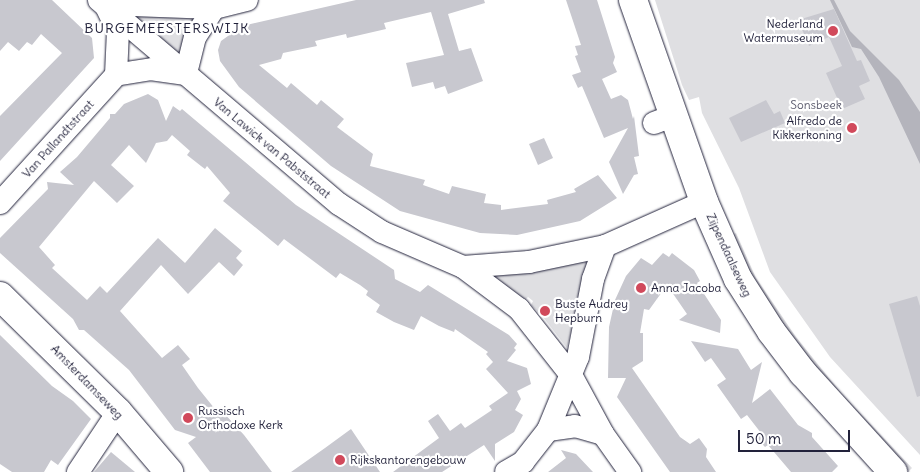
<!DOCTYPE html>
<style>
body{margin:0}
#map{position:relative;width:920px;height:472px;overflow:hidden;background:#fff;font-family:Delius,sans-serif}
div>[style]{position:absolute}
.green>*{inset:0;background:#dfdfe2}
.water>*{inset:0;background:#b4b4bc}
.building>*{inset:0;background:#c8c8cf}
.roads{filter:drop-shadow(0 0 1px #22223b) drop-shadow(0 0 1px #22223b)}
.minor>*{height:22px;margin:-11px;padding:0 11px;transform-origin:11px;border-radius:11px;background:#fff}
.major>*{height:28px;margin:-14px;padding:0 14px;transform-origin:14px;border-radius:14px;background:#fff}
.dots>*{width:14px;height:14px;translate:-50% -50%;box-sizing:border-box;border:2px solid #fff;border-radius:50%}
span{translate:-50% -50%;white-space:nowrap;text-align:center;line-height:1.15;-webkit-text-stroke:4.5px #fff;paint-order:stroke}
.poi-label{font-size:12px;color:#22223b}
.right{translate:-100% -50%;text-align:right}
.left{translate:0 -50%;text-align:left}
.park-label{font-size:12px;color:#5b5b6d}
.street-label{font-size:12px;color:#22223b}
.neighbourhood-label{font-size:14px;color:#22223b;letter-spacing:1px}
.scale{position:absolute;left:738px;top:430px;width:112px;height:22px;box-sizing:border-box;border:2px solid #22223b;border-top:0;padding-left:6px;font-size:15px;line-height:18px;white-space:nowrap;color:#22223b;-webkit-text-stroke:4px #fff;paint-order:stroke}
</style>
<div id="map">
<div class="green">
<div style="clip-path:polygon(655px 0,920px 0,920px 455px,830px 357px,770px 272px,739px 188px,702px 113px,699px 97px,689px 100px,682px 85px)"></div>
<div style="clip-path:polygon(127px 10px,195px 15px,183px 60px,149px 31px,150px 29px)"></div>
<div style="clip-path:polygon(736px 233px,756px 278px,796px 337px,841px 393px,912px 468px,908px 472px,903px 472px,797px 353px,728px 237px)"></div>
<div style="clip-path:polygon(582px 261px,588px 263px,567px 348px,543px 317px,545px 310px,539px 313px,531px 305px,533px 301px,528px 297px,525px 300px,494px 279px,492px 275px,534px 272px)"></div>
</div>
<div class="water">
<div style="clip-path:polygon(830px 0,834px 0,850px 31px,899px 80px,920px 112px,920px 164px,879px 77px,861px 49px,852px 47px)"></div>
</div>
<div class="building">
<div style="clip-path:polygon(0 0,52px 0,92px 38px,94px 58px,0 161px,0 116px,62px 53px,41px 34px,32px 45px,27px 42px,19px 51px,8px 42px,0 51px)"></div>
<div style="clip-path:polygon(356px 0,484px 0,485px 3px,448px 14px,459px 51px,471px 48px,483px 81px,448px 94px,445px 86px,435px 89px,433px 82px,412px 87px,406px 63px,444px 55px,431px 12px,384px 23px,386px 29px,347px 38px,346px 34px,315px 41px,317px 46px,283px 53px,281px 59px,259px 65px,287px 88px,291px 83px,317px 105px,321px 100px,344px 119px,337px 127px,373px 154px,370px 166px,425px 180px,423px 185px,449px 194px,452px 186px,486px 194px,484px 203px,501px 205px,501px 210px,548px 204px,547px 200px,576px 192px,574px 189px,598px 175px,617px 198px,580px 221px,517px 235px,480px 233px,400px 211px,331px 166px,239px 87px,220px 61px,218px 50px,221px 41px,242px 26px)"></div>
<div style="clip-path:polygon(566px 0,597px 0,615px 57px,613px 63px,617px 72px,602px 79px,611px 99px,621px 95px,628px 100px,633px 119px,634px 116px,639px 156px,634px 157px,638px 174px,634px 175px,623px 194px,609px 162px,628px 128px,604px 138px,582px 86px,578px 88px,572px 75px,581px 72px,575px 56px,578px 55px,575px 46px,581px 45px)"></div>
<div style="clip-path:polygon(834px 9px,857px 61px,861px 60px,870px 81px,859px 86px,865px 99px,842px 109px,826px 73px,842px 66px,829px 37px,809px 46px,798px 20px)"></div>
<div style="clip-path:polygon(148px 94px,158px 100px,166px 121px,173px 106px,180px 111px,182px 109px,296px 205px,394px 270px,395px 279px,420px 292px,428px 285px,509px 335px,517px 344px,514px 348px,516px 350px,507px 361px,527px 368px,531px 384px,517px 391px,521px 399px,515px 410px,523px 415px,514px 432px,495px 444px,495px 461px,484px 445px,442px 472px,393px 472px,439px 438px,428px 421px,438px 414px,450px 431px,461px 423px,465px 428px,492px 410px,489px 406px,508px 393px,486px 369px,493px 362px,486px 354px,488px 352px,455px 329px,454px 332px,439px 326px,421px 316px,414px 330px,394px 322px,376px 312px,380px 305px,366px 295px,368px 291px,360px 285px,340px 273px,336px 278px,284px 239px,278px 246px,223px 201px,230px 193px,207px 166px,205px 169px,201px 166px,187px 155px,190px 151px,172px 135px,167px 141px,156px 143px,146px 163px,129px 145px,111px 165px,134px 186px,117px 203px,94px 181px,39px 247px,55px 265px,52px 268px,87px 300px,100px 286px,107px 293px,158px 238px,185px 263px,215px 228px,242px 251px,236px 258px,243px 265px,234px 276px,219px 262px,188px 294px,161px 265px,120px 311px,162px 358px,178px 345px,190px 359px,182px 365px,198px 388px,219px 414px,222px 411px,244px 435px,272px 472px,210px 472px,188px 443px,196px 437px,175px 430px,129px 370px,84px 330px,79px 330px,73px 319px,0 253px,0 238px,48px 189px,47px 182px,74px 185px,60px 172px,77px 157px,110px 118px,110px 114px,115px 114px,124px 104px)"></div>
<div style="clip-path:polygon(766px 100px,774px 114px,780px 111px,785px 123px,741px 142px,729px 118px)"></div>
<div style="clip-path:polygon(544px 138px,553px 158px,538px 165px,529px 144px)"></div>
<div style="clip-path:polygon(663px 253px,669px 257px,672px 253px,694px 270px,700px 281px,697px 283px,721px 320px,720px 333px,679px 320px,687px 314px,667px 285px,649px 310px,644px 309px,640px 333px,643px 333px,643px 361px,632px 368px,680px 437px,690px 444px,699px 438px,707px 449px,706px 457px,716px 472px,670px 472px,617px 397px,626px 378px,608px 378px,609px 327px,615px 300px,626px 276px,641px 258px,652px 265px)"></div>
<div style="clip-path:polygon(917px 296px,920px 306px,920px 396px,917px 397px,889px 304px)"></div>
<div style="clip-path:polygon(0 335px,52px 386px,73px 401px,91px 419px,58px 465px,51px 460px,44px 472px,12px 472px,0 464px)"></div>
<div style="clip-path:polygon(691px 341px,738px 349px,751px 370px,762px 362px,752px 403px,770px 389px,798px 425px,812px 433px,812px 437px,838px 466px,832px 472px,791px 472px,768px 445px,765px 447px,756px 437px,761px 433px,747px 415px,741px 419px,717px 385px,726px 379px,711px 358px,705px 362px)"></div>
<div style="clip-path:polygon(351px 429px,380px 472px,291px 472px,325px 448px)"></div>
<div style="clip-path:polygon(561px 450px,576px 454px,593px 472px,548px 472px,566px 458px)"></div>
<div style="clip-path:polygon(111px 452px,135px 472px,94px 472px)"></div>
</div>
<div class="roads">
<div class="minor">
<div style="left:99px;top:0;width:315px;rotate:40.4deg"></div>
<div style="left:339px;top:204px;width:51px;rotate:33.1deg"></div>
<div style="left:382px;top:232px;width:88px;rotate:23.4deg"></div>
<div style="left:463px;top:267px;width:70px;rotate:36.9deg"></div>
<div style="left:519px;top:309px;width:84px;rotate:51.8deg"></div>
<div style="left:571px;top:375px;width:67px;rotate:61.5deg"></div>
<div style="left:603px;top:434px;width:47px;rotate:54.6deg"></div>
<div style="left:214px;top:8px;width:35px;rotate:123deg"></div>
<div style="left:195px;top:37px;width:38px;rotate:104deg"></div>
<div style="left:186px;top:74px;width:34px;rotate:-172deg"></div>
<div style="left:152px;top:69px;width:36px;rotate:171deg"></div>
<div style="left:116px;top:75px;width:44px;rotate:-87.4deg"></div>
<div style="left:118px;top:31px;width:30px;rotate:-116deg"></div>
<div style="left:105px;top:4px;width:109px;rotate:2.1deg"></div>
<div style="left:214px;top:8px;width:34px;rotate:-14deg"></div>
<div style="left:654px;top:123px;width:19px;rotate:-21deg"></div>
<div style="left:0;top:203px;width:173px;rotate:-47.8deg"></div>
<div style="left:463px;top:267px;width:66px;rotate:-4.3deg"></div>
<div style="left:529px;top:262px;width:78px;rotate:-11.9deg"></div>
<div style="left:605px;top:246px;width:108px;rotate:-24deg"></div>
<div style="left:548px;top:430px;width:27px;rotate:-8deg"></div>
<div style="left:575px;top:426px;width:29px;rotate:16deg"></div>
<div style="left:78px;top:472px;width:72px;rotate:-56.3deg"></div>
<div style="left:506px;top:472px;width:20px;rotate:-30deg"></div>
<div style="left:523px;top:462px;width:41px;rotate:-52deg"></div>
<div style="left:548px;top:430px;width:79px;rotate:-67.7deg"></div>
<div style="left:578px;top:357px;width:79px;rotate:-79.1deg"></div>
<div style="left:593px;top:279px;width:35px;rotate:-70deg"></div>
</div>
<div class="major">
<div style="left:633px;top:0;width:214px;rotate:70.6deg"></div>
<div style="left:704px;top:202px;width:84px;rotate:66.2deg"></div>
<div style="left:738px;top:279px;width:62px;rotate:57.6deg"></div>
<div style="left:771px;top:331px;width:53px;rotate:52.7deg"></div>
<div style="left:803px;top:373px;width:134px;rotate:47.7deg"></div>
<div style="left:0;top:296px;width:165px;rotate:44.5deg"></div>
<div style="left:118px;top:412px;width:79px;rotate:49.6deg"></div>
</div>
</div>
<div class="dots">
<div style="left:833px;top:31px;background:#d1495b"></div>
<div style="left:852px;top:128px;background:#d1495b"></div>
<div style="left:641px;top:288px;background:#d1495b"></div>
<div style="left:545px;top:311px;background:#d1495b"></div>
<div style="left:188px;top:418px;background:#d1495b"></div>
<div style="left:340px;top:460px;background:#d1495b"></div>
</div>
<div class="poi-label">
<span class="right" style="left:823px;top:31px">Nederland<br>Watermuseum</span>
<span class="right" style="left:842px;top:128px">Alfredo de<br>Kikkerkoning</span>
<span class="left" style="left:651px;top:288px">Anna Jacoba</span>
<span class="left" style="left:555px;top:311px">Buste Audrey<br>Hepburn</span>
<span class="left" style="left:198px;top:418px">Russisch<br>Orthodoxe Kerk</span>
<span class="left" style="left:350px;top:460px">Rijkskantorengebouw</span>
</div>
<div class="park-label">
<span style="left:816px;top:105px">Sonsbeek</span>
</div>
<div class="street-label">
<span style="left:58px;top:139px;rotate:-48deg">Van Pallandtstraat</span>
<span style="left:272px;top:148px;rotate:40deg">Van Lawick van Pabststraat</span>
<span style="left:729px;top:255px;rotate:65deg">Zijpendaalseweg</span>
<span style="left:87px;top:382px;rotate:46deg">Amsterdamseweg</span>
</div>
<div class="neighbourhood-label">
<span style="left:167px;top:28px">BURGEMEESTERSWIJK</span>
</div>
<div class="scale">50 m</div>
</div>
